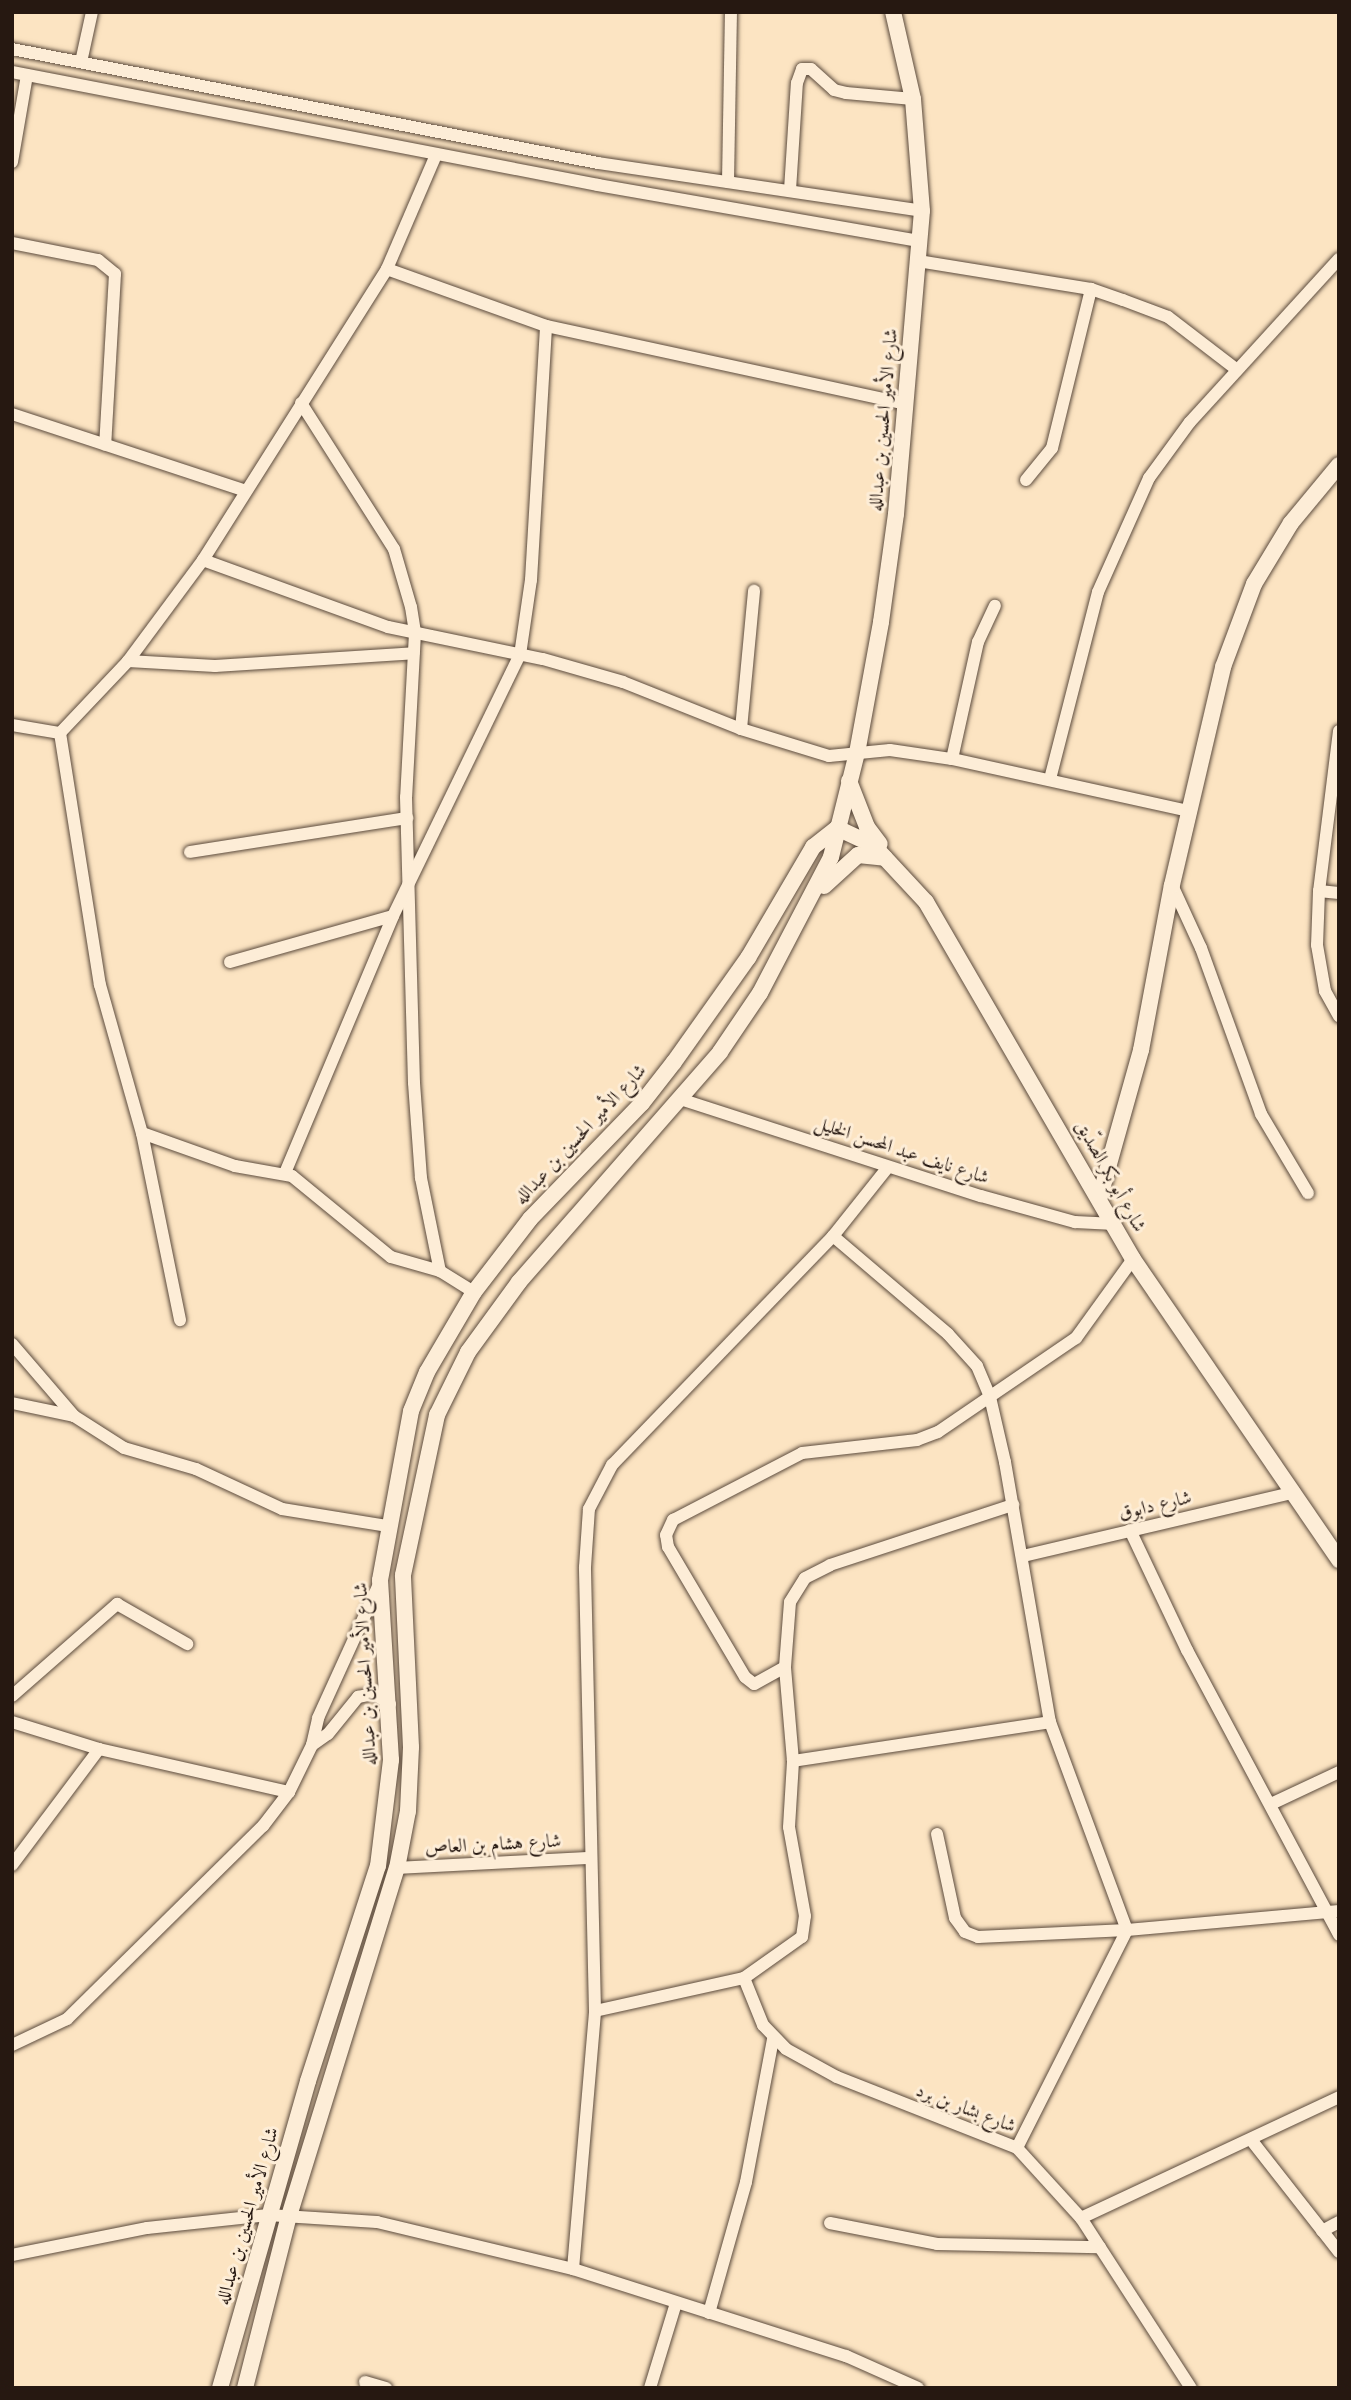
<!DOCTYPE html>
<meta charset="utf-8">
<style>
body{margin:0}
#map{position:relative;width:1351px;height:2400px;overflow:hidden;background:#fce4c2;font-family:"Libre Caslon Text",Amiri,serif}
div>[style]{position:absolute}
.roads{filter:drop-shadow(0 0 2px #5c4b3d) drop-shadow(0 0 2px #5c4b3d)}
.minor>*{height:12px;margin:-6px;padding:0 6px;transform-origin:6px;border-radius:6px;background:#fdedd7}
.tertiary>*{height:16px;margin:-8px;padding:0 8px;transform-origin:8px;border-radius:8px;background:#fdedd7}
span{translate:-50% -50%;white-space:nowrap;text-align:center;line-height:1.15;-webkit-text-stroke:6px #fdedd7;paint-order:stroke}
.street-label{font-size:19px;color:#261811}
.frame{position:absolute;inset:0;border:14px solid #261811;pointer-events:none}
</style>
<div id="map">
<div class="roads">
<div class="minor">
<div style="left:12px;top:49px;width:597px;rotate:11.01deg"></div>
<div style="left:598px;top:163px;width:328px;rotate:8.4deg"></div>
<div style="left:81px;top:62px;width:51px;rotate:-77.6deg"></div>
<div style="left:12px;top:72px;width:597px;rotate:10.91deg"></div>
<div style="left:598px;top:185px;width:327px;rotate:9.9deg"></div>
<div style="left:436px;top:155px;width:124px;rotate:113.3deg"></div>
<div style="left:387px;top:269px;width:344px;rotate:122.3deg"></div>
<div style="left:203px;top:560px;width:197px;rotate:19.9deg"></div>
<div style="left:388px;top:627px;width:158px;rotate:11.7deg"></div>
<div style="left:543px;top:659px;width:83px;rotate:16deg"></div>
<div style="left:623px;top:682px;width:127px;rotate:21.7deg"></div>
<div style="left:741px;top:729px;width:92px;rotate:17.1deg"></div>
<div style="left:829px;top:756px;width:61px;rotate:-5.6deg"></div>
<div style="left:890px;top:750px;width:63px;rotate:8.3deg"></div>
<div style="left:952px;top:759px;width:242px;rotate:12.4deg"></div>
<div style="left:12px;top:162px;width:88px;rotate:-80.2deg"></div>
<div style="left:728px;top:182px;width:170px;rotate:-89deg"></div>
<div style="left:790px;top:190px;width:107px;rotate:-86.3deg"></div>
<div style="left:797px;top:83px;width:15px;rotate:-70deg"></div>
<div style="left:802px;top:69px;width:9px"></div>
<div style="left:811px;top:69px;width:31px;rotate:42deg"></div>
<div style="left:834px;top:90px;width:12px;rotate:14deg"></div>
<div style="left:846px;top:93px;width:67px;rotate:5.1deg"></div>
<div style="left:12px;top:243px;width:88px;rotate:11.2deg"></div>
<div style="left:98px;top:260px;width:22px;rotate:39deg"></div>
<div style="left:115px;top:274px;width:171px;rotate:93.3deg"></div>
<div style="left:918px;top:261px;width:175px;rotate:9.2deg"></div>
<div style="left:1091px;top:289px;width:34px;rotate:19deg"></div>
<div style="left:1123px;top:300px;width:48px;rotate:20.7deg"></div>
<div style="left:1168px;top:317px;width:87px;rotate:37.5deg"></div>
<div style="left:387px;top:269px;width:169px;rotate:19.7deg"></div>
<div style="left:546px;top:326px;width:368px;rotate:12.2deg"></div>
<div style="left:301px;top:403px;width:173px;rotate:57.5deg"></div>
<div style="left:394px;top:549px;width:60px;rotate:73.7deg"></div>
<div style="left:411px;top:607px;width:26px;rotate:81deg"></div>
<div style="left:415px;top:633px;width:164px;rotate:93.1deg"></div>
<div style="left:406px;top:797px;width:286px;rotate:88.4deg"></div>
<div style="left:414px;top:1083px;width:95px;rotate:85.8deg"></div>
<div style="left:421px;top:1178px;width:95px;rotate:78.5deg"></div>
<div style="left:12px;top:414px;width:246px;rotate:18.2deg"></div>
<div style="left:1026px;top:480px;width:41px;rotate:-50.9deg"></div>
<div style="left:1052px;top:448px;width:164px;rotate:-76.2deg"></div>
<div style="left:128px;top:661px;width:87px;rotate:3.3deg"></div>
<div style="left:215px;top:666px;width:199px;rotate:-3.7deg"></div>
<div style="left:12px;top:725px;width:49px;rotate:9.5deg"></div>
<div style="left:741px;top:729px;width:139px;rotate:-84.6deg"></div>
<div style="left:1339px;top:731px;width:161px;rotate:97.1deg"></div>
<div style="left:1319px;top:891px;width:54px;rotate:92.1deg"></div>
<div style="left:1317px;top:945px;width:47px;rotate:80.1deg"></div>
<div style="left:1325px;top:991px;width:29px;rotate:61deg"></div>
<div style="left:60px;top:733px;width:255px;rotate:81deg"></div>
<div style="left:100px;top:985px;width:154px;rotate:74.2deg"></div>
<div style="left:142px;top:1133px;width:191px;rotate:78.5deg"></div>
<div style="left:60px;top:733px;width:99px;rotate:-46.6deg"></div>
<div style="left:128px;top:661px;width:126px;rotate:-53.4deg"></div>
<div style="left:952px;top:759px;width:120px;rotate:-77.5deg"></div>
<div style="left:978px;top:642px;width:40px;rotate:-65deg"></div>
<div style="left:1050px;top:779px;width:193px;rotate:-75.6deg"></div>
<div style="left:1098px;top:592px;width:125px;rotate:-65.9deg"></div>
<div style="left:1149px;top:478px;width:69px;rotate:-53.8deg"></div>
<div style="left:1190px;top:422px;width:221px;rotate:-47.6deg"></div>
<div style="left:190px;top:852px;width:220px;rotate:-8.9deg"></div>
<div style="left:1172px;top:885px;width:69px;rotate:65.3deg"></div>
<div style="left:1201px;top:948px;width:177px;rotate:70.1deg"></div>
<div style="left:1261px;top:1114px;width:92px;rotate:59.3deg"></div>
<div style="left:1319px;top:891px;width:20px;rotate:6deg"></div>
<div style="left:230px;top:962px;width:169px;rotate:-15.8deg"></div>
<div style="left:680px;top:1099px;width:316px;rotate:17.9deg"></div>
<div style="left:981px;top:1196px;width:98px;rotate:15.5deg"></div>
<div style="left:1075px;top:1222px;width:40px;rotate:2.9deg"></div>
<div style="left:142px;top:1133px;width:99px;rotate:19.5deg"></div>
<div style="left:235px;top:1166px;width:58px;rotate:10deg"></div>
<div style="left:292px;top:1176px;width:128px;rotate:39.3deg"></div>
<div style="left:391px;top:1257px;width:51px;rotate:15.9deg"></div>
<div style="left:440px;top:1271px;width:40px;rotate:32deg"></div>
<div style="left:285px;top:1173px;width:279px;rotate:-67.2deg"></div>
<div style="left:393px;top:916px;width:290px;rotate:-64.1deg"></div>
<div style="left:520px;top:655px;width:76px;rotate:-81.7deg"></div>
<div style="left:531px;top:580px;width:254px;rotate:-86.6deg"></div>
<div style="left:833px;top:1236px;width:151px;rotate:40.4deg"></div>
<div style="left:948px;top:1334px;width:43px;rotate:47.8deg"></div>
<div style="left:977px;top:1366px;width:34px;rotate:67deg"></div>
<div style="left:990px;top:1397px;width:67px;rotate:77deg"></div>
<div style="left:1005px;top:1462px;width:264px;rotate:80.2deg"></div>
<div style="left:1050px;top:1722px;width:222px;rotate:69.7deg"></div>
<div style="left:1127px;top:1930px;width:244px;rotate:116.8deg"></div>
<div style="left:12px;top:1344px;width:95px;rotate:49.3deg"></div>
<div style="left:74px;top:1416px;width:59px;rotate:32.6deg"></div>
<div style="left:124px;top:1448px;width:75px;rotate:16.3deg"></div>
<div style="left:196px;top:1469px;width:95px;rotate:24.9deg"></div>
<div style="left:282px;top:1509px;width:106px;rotate:9.2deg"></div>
<div style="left:12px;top:1403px;width:63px;rotate:11.8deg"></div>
<div style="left:1130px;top:1530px;width:133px;rotate:64.6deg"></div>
<div style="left:1187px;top:1650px;width:323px;rotate:61.9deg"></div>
<div style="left:1023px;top:1556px;width:279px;rotate:-13.2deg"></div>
<div style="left:785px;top:1667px;width:35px;rotate:151deg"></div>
<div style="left:754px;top:1684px;width:11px;rotate:-142deg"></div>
<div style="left:745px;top:1677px;width:151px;rotate:-120.6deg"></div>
<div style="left:668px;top:1547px;width:12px;rotate:-99deg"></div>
<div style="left:666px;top:1535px;width:17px;rotate:-65deg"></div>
<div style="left:673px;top:1520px;width:145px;rotate:-27.4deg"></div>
<div style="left:802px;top:1453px;width:116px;rotate:-6.4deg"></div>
<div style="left:917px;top:1440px;width:22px;rotate:-21deg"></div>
<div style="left:938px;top:1432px;width:167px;rotate:-34.3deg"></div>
<div style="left:1076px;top:1338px;width:97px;rotate:-54.2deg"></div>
<div style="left:12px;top:1696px;width:140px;rotate:-41.2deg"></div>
<div style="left:117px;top:1604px;width:81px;rotate:29.7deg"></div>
<div style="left:12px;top:1722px;width:91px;rotate:17.2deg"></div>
<div style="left:99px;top:1749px;width:195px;rotate:12.8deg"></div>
<div style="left:312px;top:1745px;width:19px;rotate:-35deg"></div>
<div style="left:328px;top:1734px;width:48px;rotate:-51deg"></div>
<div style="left:358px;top:1697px;width:16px;rotate:-11deg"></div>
<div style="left:374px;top:1694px;width:19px;rotate:32deg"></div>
<div style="left:793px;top:1761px;width:260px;rotate:-8.6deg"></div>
<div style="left:1271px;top:1804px;width:75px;rotate:-25.2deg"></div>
<div style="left:937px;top:1834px;width:86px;rotate:77.9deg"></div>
<div style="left:955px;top:1918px;width:17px;rotate:54deg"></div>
<div style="left:965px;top:1932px;width:14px;rotate:21deg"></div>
<div style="left:978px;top:1937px;width:149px;rotate:-2.7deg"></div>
<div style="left:1127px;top:1930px;width:213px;rotate:-5.1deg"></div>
<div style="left:12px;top:1865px;width:145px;rotate:-53.1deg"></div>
<div style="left:397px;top:1868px;width:194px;rotate:-3deg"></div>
<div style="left:744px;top:1978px;width:51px;rotate:68deg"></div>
<div style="left:763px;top:2025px;width:33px;rotate:46deg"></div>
<div style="left:786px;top:2049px;width:58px;rotate:28.8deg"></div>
<div style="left:837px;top:2077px;width:193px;rotate:21.5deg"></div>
<div style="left:1017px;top:2148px;width:95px;rotate:47.6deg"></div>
<div style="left:1081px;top:2218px;width:202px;rotate:57.1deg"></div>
<div style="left:595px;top:2011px;width:153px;rotate:-12.5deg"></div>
<div style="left:744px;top:1978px;width:71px;rotate:-35.3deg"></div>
<div style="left:802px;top:1937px;width:21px;rotate:-82deg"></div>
<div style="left:805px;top:1916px;width:90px;rotate:-100.2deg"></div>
<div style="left:789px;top:1827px;width:66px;rotate:-86.5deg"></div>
<div style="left:793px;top:1761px;width:94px;rotate:-94.9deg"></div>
<div style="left:785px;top:1667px;width:65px;rotate:-85.6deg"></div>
<div style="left:790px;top:1602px;width:28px;rotate:-58deg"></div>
<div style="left:805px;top:1578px;width:28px;rotate:-27deg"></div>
<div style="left:830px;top:1565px;width:193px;rotate:-18.2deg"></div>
<div style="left:12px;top:2045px;width:61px;rotate:-25.3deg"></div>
<div style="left:67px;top:2019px;width:275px;rotate:-44.6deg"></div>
<div style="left:263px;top:1826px;width:43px;rotate:-52.6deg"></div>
<div style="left:289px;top:1792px;width:52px;rotate:-63.9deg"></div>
<div style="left:312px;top:1745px;width:28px;rotate:-77deg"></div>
<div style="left:318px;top:1718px;width:149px;rotate:-65.5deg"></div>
<div style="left:1252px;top:2141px;width:141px;rotate:51.9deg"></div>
<div style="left:1081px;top:2218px;width:285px;rotate:-25.1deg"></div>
<div style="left:830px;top:2223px;width:109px;rotate:11.1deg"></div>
<div style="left:937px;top:2244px;width:163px;rotate:1.1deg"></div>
<div style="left:1322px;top:2231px;width:19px;rotate:-28deg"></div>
<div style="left:12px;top:2255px;width:138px;rotate:-11.3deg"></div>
<div style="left:147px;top:2228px;width:122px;rotate:-6.1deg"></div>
<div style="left:268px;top:2215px;width:109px;rotate:3.7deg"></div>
<div style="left:377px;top:2222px;width:202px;rotate:13.5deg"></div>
<div style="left:573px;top:2269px;width:287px;rotate:17.7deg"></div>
<div style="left:846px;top:2356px;width:79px;rotate:24deg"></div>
<div style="left:573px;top:2269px;width:259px;rotate:-85.1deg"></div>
<div style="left:595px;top:2011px;width:444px;rotate:-91.3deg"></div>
<div style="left:585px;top:1567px;width:58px;rotate:-86.1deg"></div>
<div style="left:589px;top:1509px;width:50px;rotate:-62.4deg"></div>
<div style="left:612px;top:1465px;width:318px;rotate:-46deg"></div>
<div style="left:833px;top:1236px;width:88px;rotate:-51.4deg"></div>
<div style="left:709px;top:2313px;width:136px;rotate:-74.2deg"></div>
<div style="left:746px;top:2182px;width:146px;rotate:-79.3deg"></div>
<div style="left:365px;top:2382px;width:22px;rotate:16deg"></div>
<div style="left:650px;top:2388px;width:89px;rotate:-73deg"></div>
</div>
<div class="tertiary">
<div style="left:849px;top:781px;width:49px;rotate:68.6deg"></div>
<div style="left:867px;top:827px;width:21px;rotate:53deg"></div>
<div style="left:837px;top:828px;width:40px;rotate:25deg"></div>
<div style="left:873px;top:845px;width:78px;rotate:47.1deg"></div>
<div style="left:926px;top:902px;width:413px;rotate:59.9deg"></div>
<div style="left:1133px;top:1259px;width:365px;rotate:55.6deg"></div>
<div style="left:824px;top:886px;width:46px;rotate:-42.4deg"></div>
<div style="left:858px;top:855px;width:27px;rotate:6deg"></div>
<div style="left:1100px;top:1196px;width:152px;rotate:-74.3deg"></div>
<div style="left:1141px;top:1050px;width:168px;rotate:-79.4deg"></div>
<div style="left:1172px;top:885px;width:224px;rotate:-76.8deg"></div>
<div style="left:1223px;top:667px;width:89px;rotate:-69.5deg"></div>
<div style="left:1254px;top:584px;width:71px;rotate:-58.8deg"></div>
<div style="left:1291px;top:523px;width:75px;rotate:-50.4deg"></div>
<div style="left:220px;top:2388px;width:319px;rotate:-74deg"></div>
<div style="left:308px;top:2081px;width:226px;rotate:-72deg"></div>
<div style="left:378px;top:1866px;width:107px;rotate:-83deg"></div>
<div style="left:391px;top:1760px;width:180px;rotate:-93.5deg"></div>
<div style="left:380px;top:1580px;width:172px;rotate:-79.6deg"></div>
<div style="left:411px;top:1411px;width:42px;rotate:-67.7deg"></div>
<div style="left:427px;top:1372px;width:93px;rotate:-59.6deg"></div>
<div style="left:474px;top:1292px;width:92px;rotate:-52.5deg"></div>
<div style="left:530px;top:1219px;width:161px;rotate:-46deg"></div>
<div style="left:642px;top:1103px;width:52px;rotate:-52deg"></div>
<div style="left:674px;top:1062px;width:128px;rotate:-54.6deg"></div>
<div style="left:748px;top:958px;width:129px;rotate:-59.6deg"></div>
<div style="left:813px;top:847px;width:31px;rotate:-38deg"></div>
<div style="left:245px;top:2388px;width:178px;rotate:-75.7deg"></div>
<div style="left:289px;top:2216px;width:364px;rotate:-72.8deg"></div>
<div style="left:397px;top:1868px;width:58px;rotate:-79.1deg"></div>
<div style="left:408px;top:1811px;width:64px;rotate:-87.3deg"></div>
<div style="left:411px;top:1747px;width:172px;rotate:-92.7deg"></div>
<div style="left:403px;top:1575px;width:164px;rotate:-78deg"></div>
<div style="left:437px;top:1415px;width:70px;rotate:-63.8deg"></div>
<div style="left:468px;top:1352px;width:87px;rotate:-53.9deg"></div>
<div style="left:519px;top:1282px;width:305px;rotate:-48.8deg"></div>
<div style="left:720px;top:1052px;width:71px;rotate:-55.9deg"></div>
<div style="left:760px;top:993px;width:153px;rotate:-62.4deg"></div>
<div style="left:831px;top:857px;width:107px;rotate:-76deg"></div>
<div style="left:857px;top:753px;width:133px;rotate:-79.6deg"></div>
<div style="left:881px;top:622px;width:109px;rotate:-82.1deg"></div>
<div style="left:896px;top:514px;width:304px;rotate:-85.1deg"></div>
<div style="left:922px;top:211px;width:112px;rotate:-94.6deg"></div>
<div style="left:913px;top:99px;width:89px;rotate:-102.9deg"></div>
</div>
</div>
<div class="street-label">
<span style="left:883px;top:420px;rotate:-85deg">شارع الأمير الحسين بن عبدالله</span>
<span style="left:580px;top:1134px;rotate:-47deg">شارع الأمير الحسين بن عبدالله</span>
<span style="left:902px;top:1150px;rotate:18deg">شارع نايف عبد المحسن الخليل</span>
<span style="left:1111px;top:1176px;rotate:61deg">شارع أبو بكر الصدّيق</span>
<span style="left:1155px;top:1505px;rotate:-13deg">شارع دابوق</span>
<span style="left:365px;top:1674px;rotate:-93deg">شارع الأمير الحسين بن عبدالله</span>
<span style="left:493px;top:1844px;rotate:-3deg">شارع هشام بن العاص</span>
<span style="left:966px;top:2108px;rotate:21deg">شارع بشار بن برد</span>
<span style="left:247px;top:2216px;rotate:-74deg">شارع الأمير الحسين بن عبدالله</span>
</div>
<div class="frame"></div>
</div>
